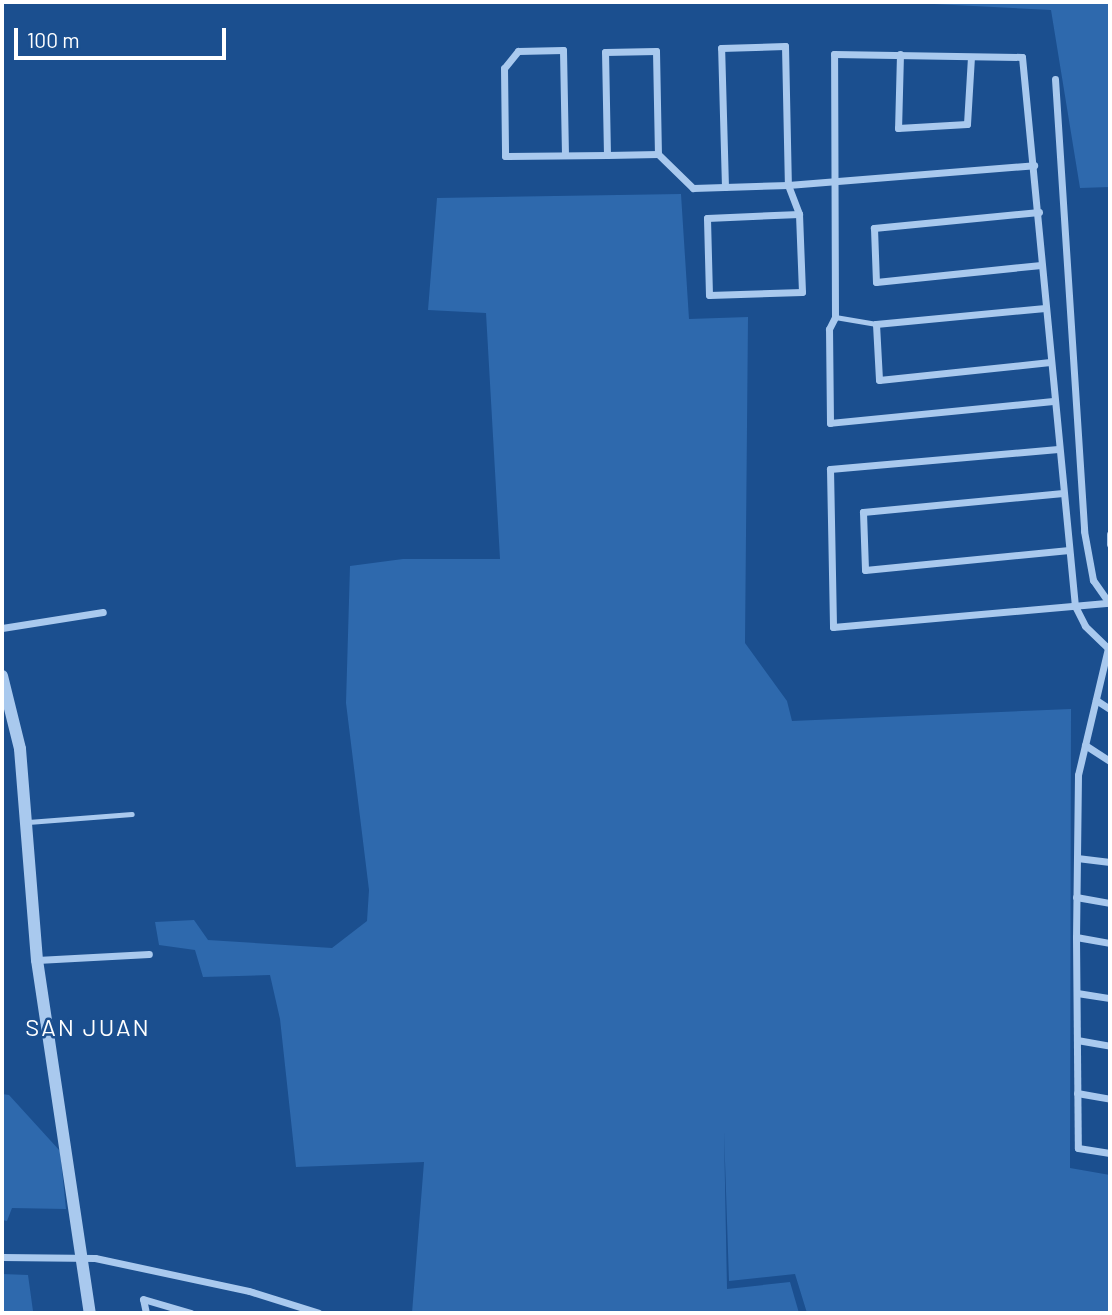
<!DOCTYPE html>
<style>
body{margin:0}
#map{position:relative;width:1112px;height:1315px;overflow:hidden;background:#1b4f8f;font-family:Barlow,sans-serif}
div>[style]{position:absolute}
.green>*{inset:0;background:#2e69ad}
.service>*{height:5px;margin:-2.5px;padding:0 2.5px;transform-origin:2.5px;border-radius:2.5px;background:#a9c9ee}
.minor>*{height:7px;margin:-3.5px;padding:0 3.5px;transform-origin:3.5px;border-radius:3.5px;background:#a9c9ee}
.tertiary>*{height:12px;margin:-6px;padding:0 6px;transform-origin:6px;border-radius:6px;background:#a9c9ee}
span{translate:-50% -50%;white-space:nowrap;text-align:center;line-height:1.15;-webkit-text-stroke:5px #1b4f8f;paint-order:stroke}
.quarter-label{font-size:24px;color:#fff;letter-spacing:2px}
.frame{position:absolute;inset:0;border:4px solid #fff;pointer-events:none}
.scale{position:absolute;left:14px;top:28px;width:212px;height:32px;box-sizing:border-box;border:4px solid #fff;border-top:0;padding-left:9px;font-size:21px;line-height:24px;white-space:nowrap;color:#fff;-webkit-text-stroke:5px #1b4f8f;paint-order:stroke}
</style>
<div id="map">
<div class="green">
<div style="clip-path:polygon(894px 2px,1110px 2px,1110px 187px,1080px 188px,1051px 10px)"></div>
<div style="clip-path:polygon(681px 194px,689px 319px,748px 317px,745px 643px,787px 701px,792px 721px,1071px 709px,1070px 1168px,1110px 1175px,1110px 1313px,807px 1313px,795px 1274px,729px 1281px,724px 1131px,727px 1289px,790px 1282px,799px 1313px,412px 1313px,424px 1162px,296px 1167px,280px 1019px,270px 975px,203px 977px,195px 950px,159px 945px,155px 922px,194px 920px,208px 940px,332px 948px,367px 921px,369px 890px,346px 703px,350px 566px,403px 559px,500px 559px,486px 313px,428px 310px,437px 198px)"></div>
<div style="clip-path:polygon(2px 1094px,9px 1095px,60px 1151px,66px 1209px,12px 1208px,7px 1221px,2px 1220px)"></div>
<div style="clip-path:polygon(2px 1274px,28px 1275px,33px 1311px,51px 1313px,2px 1313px)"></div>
</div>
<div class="service">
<div style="left:835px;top:317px;width:42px;rotate:9.7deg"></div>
<div style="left:28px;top:822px;width:104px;rotate:-4.4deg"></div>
</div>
<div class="minor">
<div style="left:900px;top:54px;width:74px;rotate:91.5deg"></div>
<div style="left:898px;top:128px;width:69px;rotate:-3.3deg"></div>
<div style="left:967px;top:124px;width:67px;rotate:-86.6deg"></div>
<div style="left:1055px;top:79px;width:453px;rotate:86.3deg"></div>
<div style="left:1084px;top:531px;width:50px;rotate:79.6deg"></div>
<div style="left:1093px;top:580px;width:29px;rotate:55deg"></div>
<div style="left:565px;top:155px;width:105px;rotate:-91.1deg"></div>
<div style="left:563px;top:50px;width:45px;rotate:178.7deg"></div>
<div style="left:518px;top:51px;width:22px;rotate:129deg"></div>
<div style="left:504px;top:68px;width:88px;rotate:89.3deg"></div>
<div style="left:505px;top:156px;width:102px;rotate:-0.6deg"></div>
<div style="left:607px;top:155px;width:51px;rotate:-1.1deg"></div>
<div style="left:658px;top:154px;width:49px;rotate:44.2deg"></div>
<div style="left:693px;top:188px;width:95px;rotate:-1.8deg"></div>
<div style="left:788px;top:185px;width:247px;rotate:-4.6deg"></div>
<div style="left:607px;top:155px;width:103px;rotate:-91.1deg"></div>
<div style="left:605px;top:52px;width:51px;rotate:-1.1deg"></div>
<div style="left:656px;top:51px;width:103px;rotate:88.9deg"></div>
<div style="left:725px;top:187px;width:139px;rotate:-91.6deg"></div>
<div style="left:721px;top:48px;width:64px;rotate:-1.8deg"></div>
<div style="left:785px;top:46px;width:139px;rotate:88.8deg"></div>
<div style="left:788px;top:185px;width:31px;rotate:69deg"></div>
<div style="left:799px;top:214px;width:78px;rotate:87.8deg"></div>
<div style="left:802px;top:292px;width:93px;rotate:178.2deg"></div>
<div style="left:709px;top:295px;width:77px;rotate:-91.5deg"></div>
<div style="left:707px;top:218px;width:92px;rotate:-2.5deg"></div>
<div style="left:1039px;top:212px;width:166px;rotate:174.5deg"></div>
<div style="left:874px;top:228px;width:54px;rotate:87.9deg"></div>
<div style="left:876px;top:282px;width:166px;rotate:-5.9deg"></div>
<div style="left:1045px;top:308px;width:170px;rotate:174.6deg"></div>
<div style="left:876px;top:324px;width:56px;rotate:86.9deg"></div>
<div style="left:879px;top:380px;width:172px;rotate:-6deg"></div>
<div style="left:1053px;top:401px;width:224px;rotate:174.4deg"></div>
<div style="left:830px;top:423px;width:94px;rotate:-90.6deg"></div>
<div style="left:829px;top:329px;width:13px;rotate:-63deg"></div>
<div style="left:835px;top:317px;width:263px;rotate:-90.2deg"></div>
<div style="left:834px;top:54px;width:188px;rotate:0.9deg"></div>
<div style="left:1022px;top:57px;width:552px;rotate:84.49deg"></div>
<div style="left:1075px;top:606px;width:22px;rotate:63deg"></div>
<div style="left:1085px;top:626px;width:35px;rotate:44deg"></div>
<div style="left:1058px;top:449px;width:229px;rotate:175deg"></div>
<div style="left:830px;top:469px;width:158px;rotate:88.9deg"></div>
<div style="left:833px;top:627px;width:277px;rotate:-5deg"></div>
<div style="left:1063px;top:493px;width:201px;rotate:174.6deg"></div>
<div style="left:863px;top:512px;width:58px;rotate:88deg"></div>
<div style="left:865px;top:570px;width:205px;rotate:-5.6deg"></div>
<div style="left:1110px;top:534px;width:10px;rotate:90deg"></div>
<div style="left:2px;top:628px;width:102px;rotate:-9deg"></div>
<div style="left:1108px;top:648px;width:130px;rotate:103.3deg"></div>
<div style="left:1078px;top:775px;width:162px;rotate:90.7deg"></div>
<div style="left:1076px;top:937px;width:211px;rotate:89.5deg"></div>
<div style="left:1078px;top:1148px;width:32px;rotate:9deg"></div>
<div style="left:1096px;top:700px;width:17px;rotate:33deg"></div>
<div style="left:1085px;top:745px;width:30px;rotate:33deg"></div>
<div style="left:1077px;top:858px;width:33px;rotate:7deg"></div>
<div style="left:1076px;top:897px;width:35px;rotate:10deg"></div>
<div style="left:1076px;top:937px;width:35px;rotate:10deg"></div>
<div style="left:37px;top:960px;width:112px;rotate:-3.1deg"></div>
<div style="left:1077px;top:993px;width:33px;rotate:9deg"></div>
<div style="left:1077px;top:1040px;width:34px;rotate:10deg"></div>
<div style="left:1077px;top:1093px;width:34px;rotate:10deg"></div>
<div style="left:2px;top:1257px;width:93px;rotate:0.6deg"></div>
<div style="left:95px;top:1258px;width:157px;rotate:12.1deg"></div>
<div style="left:249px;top:1291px;width:73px;rotate:17.4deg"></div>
<div style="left:146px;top:1313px;width:14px;rotate:-102deg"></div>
<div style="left:143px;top:1299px;width:50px;rotate:16.3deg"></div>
</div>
<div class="tertiary">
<div style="left:2px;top:676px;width:75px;rotate:76.1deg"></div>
<div style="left:20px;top:749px;width:212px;rotate:85.4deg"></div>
<div style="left:37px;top:960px;width:357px;rotate:81.5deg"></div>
</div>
<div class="quarter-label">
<span style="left:88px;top:1027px">SAN JUAN</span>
</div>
<div class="frame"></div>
<div class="scale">100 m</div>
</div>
